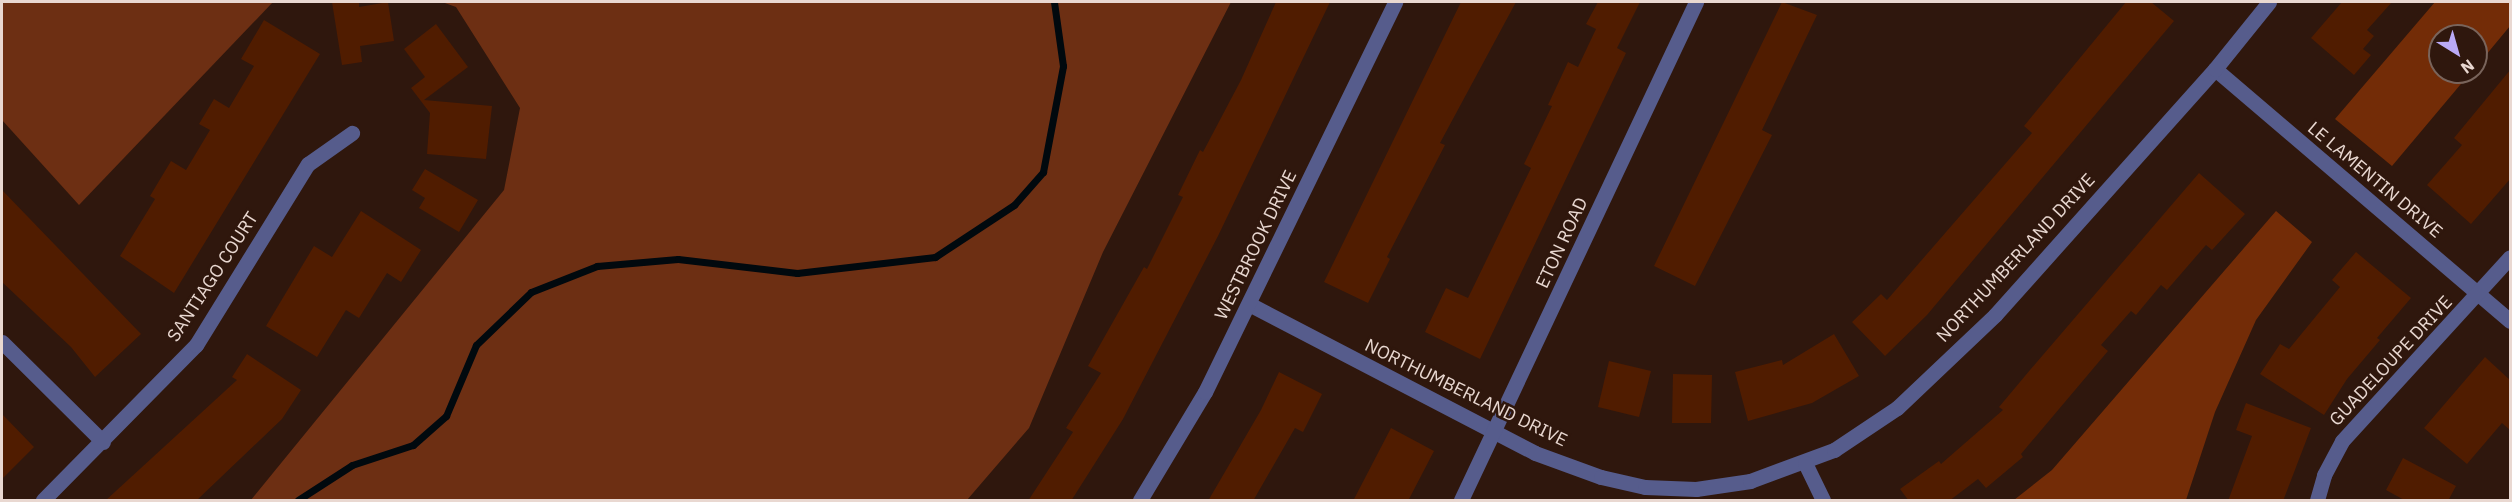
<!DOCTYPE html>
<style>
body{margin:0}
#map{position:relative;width:2512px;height:502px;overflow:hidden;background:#2f170d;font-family:"IBM Plex Sans",sans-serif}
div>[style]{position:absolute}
.green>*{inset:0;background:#6d2f13}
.forest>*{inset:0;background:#732c07}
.stream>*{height:7px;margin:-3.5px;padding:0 3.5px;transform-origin:3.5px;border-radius:3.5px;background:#01090e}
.building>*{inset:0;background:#501c00}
.street>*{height:15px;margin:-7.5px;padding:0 7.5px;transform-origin:7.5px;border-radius:7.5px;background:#565c8c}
span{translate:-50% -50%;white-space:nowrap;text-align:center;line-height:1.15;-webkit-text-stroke:5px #2f170d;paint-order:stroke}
.street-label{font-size:18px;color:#e9d8d1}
.frame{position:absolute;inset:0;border:3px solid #e9d8d1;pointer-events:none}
.north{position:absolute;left:2428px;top:24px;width:60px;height:60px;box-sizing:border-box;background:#2f170d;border:2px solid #79645b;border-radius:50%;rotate:143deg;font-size:16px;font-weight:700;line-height:24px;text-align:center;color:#e9d8d1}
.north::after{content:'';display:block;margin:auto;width:21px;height:27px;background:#baaaf6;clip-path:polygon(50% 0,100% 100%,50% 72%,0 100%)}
</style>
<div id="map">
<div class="green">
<div style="clip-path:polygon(2px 2px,273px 2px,79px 205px,2px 120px)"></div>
<div style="clip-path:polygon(442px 2px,1231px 2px,1103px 252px,1029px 428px,967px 500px,251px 500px,504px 190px,520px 108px,456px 7px)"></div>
</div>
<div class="forest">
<div style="clip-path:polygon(2435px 2px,2510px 2px,2510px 26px,2476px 67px,2476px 36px,2440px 36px,2440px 72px,2471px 72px,2392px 166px,2335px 119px)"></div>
<div style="clip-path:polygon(2276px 211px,2312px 242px,2256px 320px,2215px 412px,2186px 500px,2014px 500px,2052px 470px)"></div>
</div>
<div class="stream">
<div style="left:298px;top:500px;width:64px;rotate:-32.9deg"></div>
<div style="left:352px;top:465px;width:64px;rotate:-18.2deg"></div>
<div style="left:413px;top:445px;width:44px;rotate:-41.3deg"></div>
<div style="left:446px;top:416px;width:77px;rotate:-67.1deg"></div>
<div style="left:476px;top:345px;width:76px;rotate:-43.9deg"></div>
<div style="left:531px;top:292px;width:71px;rotate:-21.5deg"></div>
<div style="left:597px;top:266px;width:81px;rotate:-4.9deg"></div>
<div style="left:678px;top:259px;width:120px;rotate:6.7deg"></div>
<div style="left:797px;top:273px;width:139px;rotate:-6.6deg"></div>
<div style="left:935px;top:257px;width:95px;rotate:-33.4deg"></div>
<div style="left:1014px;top:205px;width:44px;rotate:-48.7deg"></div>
<div style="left:1043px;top:172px;width:108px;rotate:-79.3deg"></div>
<div style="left:1063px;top:66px;width:65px;rotate:-98deg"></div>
</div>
<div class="building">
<div style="clip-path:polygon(332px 2px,359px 2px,359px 7px,388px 2px,394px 41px,360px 46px,362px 62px,342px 65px)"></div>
<div style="clip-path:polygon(1276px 2px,1330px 2px,1218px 236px,1123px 419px,1071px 501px,1028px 501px,1073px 432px,1066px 428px,1101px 373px,1088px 366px,1144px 267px,1147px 269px,1183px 197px,1178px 195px,1200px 150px,1203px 152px,1241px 80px)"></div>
<div style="clip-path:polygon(1461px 2px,1516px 2px,1440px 143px,1445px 145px,1387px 257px,1390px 259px,1368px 303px,1324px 282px)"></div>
<div style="clip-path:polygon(1598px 2px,1640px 2px,1617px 48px,1626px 53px,1480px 359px,1425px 332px,1446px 288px,1468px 298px,1531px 168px,1524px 164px,1552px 106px,1548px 105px,1568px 62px,1578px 67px,1596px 29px,1586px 24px)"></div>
<div style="clip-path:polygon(1782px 2px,1817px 15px,1762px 130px,1772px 135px,1695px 286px,1654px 266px)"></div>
<div style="clip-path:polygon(2126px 2px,2151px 2px,2174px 21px,1927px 315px,1885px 356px,1852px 322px,1881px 294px,1887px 300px,2032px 133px,2024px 126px)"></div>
<div style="clip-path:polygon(2342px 2px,2392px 2px,2367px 30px,2374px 36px,2363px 49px,2371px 55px,2354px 75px,2311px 38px)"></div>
<div style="clip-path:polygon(264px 20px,320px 54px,174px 293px,120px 256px,155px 199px,150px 196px,171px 161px,186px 170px,210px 130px,199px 124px,214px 99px,229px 108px,254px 66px,241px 59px)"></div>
<div style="clip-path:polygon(436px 24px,468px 67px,424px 100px,492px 106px,486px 159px,427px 154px,430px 113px,411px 88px,425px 77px,404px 49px)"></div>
<div style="clip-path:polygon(2511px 69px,2511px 178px,2471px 224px,2427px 185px,2462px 145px,2454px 138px)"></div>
<div style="clip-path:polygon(425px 169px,478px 200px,459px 232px,419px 208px,425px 198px,412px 190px)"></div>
<div style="clip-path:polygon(2199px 173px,2245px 214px,2212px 250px,2206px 245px,2167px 290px,2161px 285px,2136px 315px,2131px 311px,2101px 345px,2108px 351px,2021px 454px,2023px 457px,1986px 488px,1978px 479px,1949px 501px,1909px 501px,1900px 489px,1939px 461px,1941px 464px,2003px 410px,1999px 407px,2030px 370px)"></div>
<div style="clip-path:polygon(2px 190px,141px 334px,95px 377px,71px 347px,2px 282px)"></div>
<div style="clip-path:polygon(361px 211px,421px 250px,401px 282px,387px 273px,359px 318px,346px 310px,317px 357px,266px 326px,314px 246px,332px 257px)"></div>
<div style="clip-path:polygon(2356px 252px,2411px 298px,2377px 338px,2380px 340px,2347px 379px,2324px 415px,2260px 374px,2280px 344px,2289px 349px,2340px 287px,2332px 280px)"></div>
<div style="clip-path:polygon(1834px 334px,1859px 376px,1812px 403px,1748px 421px,1735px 372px,1782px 360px,1783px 365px)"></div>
<div style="clip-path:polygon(247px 354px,301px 390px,282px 419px,196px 501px,105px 501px,237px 380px,232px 377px)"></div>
<div style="clip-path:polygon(2485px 357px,2511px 381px,2511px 431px,2502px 423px,2467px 464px,2424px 428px)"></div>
<div style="clip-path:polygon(1609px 361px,1651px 371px,1639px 417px,1598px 407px)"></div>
<div style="clip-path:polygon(1279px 372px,1322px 394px,1303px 432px,1295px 428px,1253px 501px,1208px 501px,1261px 410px)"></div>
<div style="clip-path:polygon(1673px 374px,1712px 375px,1711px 423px,1672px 423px)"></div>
<div style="clip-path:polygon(2246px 403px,2311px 428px,2283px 501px,2228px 501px,2252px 436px,2236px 430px)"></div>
<div style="clip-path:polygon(2px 414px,34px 447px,2px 479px)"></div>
<div style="clip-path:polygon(1391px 428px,1434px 451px,1408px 501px,1353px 501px)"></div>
<div style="clip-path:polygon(2403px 458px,2456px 486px,2448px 501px,2406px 501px,2386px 490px)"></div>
</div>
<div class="street">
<div style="left:2215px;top:69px;width:388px;rotate:40.5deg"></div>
<div style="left:1249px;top:304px;width:322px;rotate:27.5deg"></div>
<div style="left:1535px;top:453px;width:70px;rotate:20deg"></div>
<div style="left:1601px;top:477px;width:45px;rotate:12.8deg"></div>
<div style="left:1645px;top:487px;width:51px;rotate:2.2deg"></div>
<div style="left:1696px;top:489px;width:55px;rotate:-8.4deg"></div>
<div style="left:1750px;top:481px;width:90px;rotate:-20.3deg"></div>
<div style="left:1834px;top:450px;width:76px;rotate:-33.7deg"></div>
<div style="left:1897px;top:408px;width:135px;rotate:-43.5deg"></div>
<div style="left:1995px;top:315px;width:330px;rotate:-48.2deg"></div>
<div style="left:2215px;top:69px;width:86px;rotate:-51.1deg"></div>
<div style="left:2px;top:342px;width:142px;rotate:44.7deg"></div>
<div style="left:1805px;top:463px;width:41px;rotate:64.1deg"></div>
<div style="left:43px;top:500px;width:218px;rotate:-45.4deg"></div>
<div style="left:196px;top:345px;width:213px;rotate:-58.3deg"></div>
<div style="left:308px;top:164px;width:54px;rotate:-35.2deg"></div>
<div style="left:1140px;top:500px;width:126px;rotate:-59deg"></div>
<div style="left:1205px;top:392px;width:434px;rotate:-64deg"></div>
<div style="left:1461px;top:500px;width:551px;rotate:-64.74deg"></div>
<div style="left:2317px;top:500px;width:26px;rotate:-74deg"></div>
<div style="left:2324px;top:475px;width:38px;rotate:-62deg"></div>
<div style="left:2342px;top:441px;width:249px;rotate:-47.6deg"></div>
</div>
<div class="street-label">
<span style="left:2375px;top:180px;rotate:40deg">LE LAMENTIN DRIVE</span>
<span style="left:1562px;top:243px;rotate:-65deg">ETON ROAD</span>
<span style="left:1256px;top:245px;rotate:-64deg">WESTBROOK DRIVE</span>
<span style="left:2016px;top:258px;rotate:-47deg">NORTHUMBERLAND DRIVE</span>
<span style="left:213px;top:277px;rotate:-57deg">SANTIAGO COURT</span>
<span style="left:2391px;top:361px;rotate:-47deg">GUADELOUPE DRIVE</span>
<span style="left:1466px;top:393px;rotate:26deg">NORTHUMBERLAND DRIVE</span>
</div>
<div class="frame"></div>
<div class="north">N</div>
</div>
